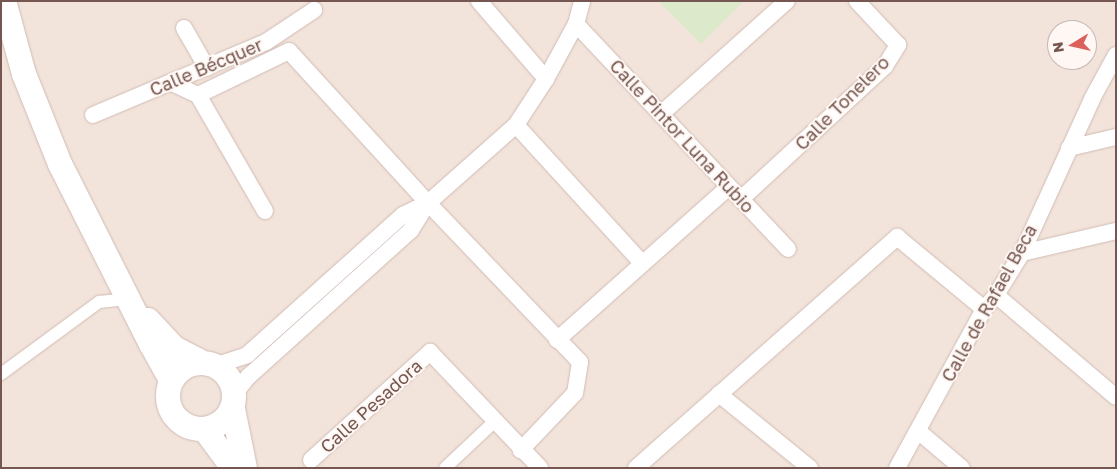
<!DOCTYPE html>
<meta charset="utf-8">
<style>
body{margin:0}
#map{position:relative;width:1117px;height:469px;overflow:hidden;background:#fbf3ec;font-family:"Golos Text",sans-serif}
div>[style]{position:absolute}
.residential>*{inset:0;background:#f3e4db}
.green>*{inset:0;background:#dde9cb}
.roads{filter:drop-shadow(0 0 1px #d0bcb4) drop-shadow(0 0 1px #d0bcb4)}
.pedestrian>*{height:12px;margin:-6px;padding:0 6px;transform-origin:6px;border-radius:6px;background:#fff}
.minor>*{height:16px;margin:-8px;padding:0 8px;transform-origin:8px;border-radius:8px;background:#fff}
.secondary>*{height:24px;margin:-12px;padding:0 12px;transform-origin:12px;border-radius:12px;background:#fff}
.secondary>.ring{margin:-12px;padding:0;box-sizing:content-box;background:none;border:24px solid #fff;border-radius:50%}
span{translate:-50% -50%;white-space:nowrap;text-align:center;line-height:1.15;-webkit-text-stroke:4px #fef7f3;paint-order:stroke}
.street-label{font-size:18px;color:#765650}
.frame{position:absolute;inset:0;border:2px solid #765650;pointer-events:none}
.north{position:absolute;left:1047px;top:20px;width:50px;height:50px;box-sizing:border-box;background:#fef7f3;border:1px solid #c8b7b2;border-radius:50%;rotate:261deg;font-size:14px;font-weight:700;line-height:20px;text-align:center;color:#765650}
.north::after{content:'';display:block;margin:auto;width:18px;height:22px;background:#db605c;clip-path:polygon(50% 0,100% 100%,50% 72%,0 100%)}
</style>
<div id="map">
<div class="residential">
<div style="clip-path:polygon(evenodd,1px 1px,1116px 1px,1116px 468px,1px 468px,1px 1px,1057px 30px,1087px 30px,1087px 60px,1057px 60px,1057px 30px)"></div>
</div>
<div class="green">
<div style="clip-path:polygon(658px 1px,744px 1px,701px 44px)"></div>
</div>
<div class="roads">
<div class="pedestrian">
<div style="left:1px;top:374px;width:122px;rotate:-36.3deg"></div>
<div style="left:99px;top:302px;width:30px;rotate:-6deg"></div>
<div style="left:445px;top:468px;width:69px;rotate:-43.2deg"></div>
</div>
<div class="minor">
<div style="left:479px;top:1px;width:103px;rotate:49.3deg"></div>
<div style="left:576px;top:24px;width:309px;rotate:46.7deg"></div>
<div style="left:184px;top:28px;width:46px;rotate:60.1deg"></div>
<div style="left:172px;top:83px;width:29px;rotate:25deg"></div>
<div style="left:198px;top:95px;width:134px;rotate:60deg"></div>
<div style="left:198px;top:95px;width:101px;rotate:-25.8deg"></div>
<div style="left:289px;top:51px;width:206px;rotate:47.6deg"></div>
<div style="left:428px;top:203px;width:220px;rotate:46.3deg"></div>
<div style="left:580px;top:362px;width:31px;rotate:99deg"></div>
<div style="left:575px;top:393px;width:79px;rotate:133.5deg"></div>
<div style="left:661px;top:114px;width:169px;rotate:-41.9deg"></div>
<div style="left:93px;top:115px;width:188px;rotate:-22.9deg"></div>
<div style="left:266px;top:42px;width:58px;rotate:-33.7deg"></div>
<div style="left:516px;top:125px;width:187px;rotate:47.6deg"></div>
<div style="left:1069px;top:148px;width:48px;rotate:-13.2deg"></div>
<div style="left:741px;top:199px;width:196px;rotate:-42.7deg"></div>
<div style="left:885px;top:66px;width:25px;rotate:-58deg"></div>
<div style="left:898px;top:45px;width:60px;rotate:-133deg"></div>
<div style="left:1022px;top:253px;width:97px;rotate:-13.2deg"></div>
<div style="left:996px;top:295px;width:157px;rotate:40.4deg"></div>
<div style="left:557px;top:340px;width:230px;rotate:-41.7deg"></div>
<div style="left:217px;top:365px;width:32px;rotate:-18deg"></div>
<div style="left:247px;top:355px;width:210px;rotate:-41.9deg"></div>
<div style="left:403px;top:215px;width:28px;rotate:-26deg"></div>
<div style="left:235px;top:393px;width:22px;rotate:-51deg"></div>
<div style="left:249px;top:376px;width:218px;rotate:-42deg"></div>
<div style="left:411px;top:230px;width:32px;rotate:-58deg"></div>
<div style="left:428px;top:203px;width:118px;rotate:-41.6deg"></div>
<div style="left:516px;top:125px;width:55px;rotate:-56.9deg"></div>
<div style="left:546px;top:79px;width:63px;rotate:-61.4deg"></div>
<div style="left:576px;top:24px;width:24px;rotate:-75deg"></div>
<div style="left:719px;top:394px;width:117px;rotate:39.1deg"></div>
<div style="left:918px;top:431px;width:57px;rotate:40.1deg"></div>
<div style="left:311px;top:460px;width:161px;rotate:-42.2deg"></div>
<div style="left:430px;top:352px;width:160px;rotate:46.5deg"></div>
<div style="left:636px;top:468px;width:349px;rotate:-41.5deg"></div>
<div style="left:897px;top:237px;width:113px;rotate:39.6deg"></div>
<div style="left:897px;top:468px;width:181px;rotate:-61.3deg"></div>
<div style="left:984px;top:309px;width:18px;rotate:-49deg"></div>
<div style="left:996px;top:295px;width:49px;rotate:-58.2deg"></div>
<div style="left:1022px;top:253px;width:171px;rotate:-65.5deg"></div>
<div style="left:1093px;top:97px;width:48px;rotate:-61.3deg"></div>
</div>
<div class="secondary">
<div style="left:4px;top:1px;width:76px;rotate:74.7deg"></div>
<div style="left:24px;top:74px;width:97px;rotate:68.2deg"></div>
<div style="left:60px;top:164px;width:202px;rotate:63.2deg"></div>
<div style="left:151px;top:344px;width:41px;rotate:60.9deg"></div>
<div style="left:148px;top:320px;width:38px;rotate:47deg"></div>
<div style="left:174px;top:348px;width:28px;rotate:27deg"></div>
<div class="ring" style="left:168px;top:363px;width:42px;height:42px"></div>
<div style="left:233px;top:409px;width:60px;rotate:78.5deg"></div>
<div style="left:205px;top:430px;width:47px;rotate:53.6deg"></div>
</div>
</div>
<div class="street-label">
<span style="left:206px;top:67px;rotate:-23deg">Calle Bécquer</span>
<span style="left:842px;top:103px;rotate:-45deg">Calle Tonelero</span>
<span style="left:682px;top:136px;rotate:47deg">Calle Pintor Luna Rubio</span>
<span style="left:989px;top:303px;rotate:-61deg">Calle de Rafael Beca</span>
<span style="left:371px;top:406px;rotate:-42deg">Calle Pesadora</span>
</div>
<div class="frame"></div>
<div class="north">N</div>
</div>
